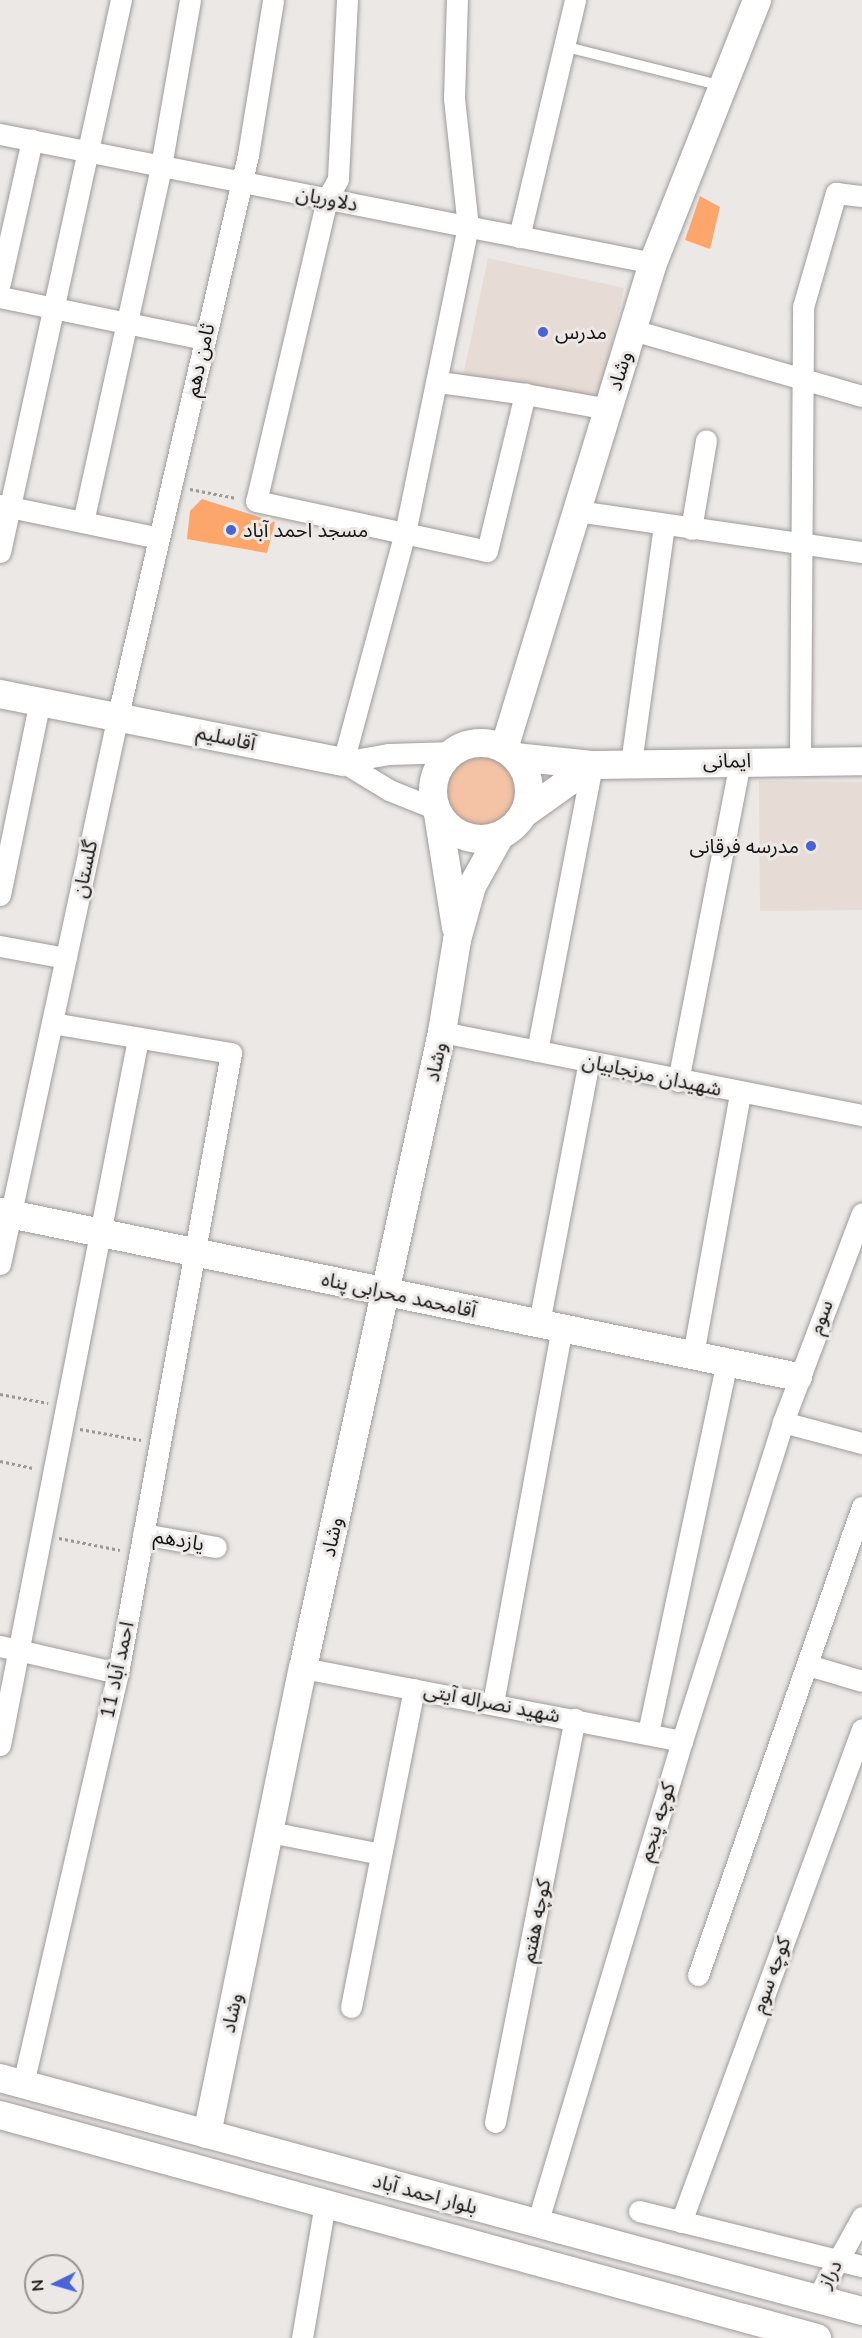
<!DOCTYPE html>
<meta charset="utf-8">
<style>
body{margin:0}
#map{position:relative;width:862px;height:2338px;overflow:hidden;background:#ebe8e6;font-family:"Nunito Sans","Noto Sans Arabic",sans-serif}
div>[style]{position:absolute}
.built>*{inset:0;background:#e6dbd5}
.green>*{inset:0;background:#f4c2a4}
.building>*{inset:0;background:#fda66c}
.path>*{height:3px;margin-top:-1.5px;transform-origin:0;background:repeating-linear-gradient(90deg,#9b9997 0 3px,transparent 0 6px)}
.roads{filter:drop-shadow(0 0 2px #9f9b99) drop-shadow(0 0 2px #9f9b99)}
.lane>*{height:10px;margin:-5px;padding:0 5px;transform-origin:5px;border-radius:5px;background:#fff}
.street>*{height:21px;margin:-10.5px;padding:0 10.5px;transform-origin:10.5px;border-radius:10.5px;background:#fff}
.secondary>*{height:28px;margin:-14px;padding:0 14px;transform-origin:14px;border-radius:14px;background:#fff}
.secondary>.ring{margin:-14px;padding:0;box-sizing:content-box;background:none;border:28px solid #fff;border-radius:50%}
.dots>*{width:16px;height:16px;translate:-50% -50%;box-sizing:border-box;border:3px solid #ebe8e6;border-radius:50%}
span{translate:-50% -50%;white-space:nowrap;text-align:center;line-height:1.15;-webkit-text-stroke:6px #ebe8e6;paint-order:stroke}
.street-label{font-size:20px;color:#171615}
.poi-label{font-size:20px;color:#171615}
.left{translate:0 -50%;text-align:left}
.right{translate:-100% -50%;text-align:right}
.north{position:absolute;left:24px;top:2254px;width:60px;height:60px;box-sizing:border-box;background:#ebe8e6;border:2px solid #969492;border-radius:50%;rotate:265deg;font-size:16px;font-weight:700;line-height:24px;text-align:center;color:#171615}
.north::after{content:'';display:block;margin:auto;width:21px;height:27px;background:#4a63d7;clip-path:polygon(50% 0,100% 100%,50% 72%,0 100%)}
</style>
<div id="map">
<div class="built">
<div style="clip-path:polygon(488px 258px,624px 288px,598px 405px,463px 376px)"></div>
<div style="clip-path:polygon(759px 781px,862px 782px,862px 910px,760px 911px)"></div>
</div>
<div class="green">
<div style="clip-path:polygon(487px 748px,515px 764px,524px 784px,524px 796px,522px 806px,509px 824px,482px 833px,468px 831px,436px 809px,445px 772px,453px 760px,465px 752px)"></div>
</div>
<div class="building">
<div style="clip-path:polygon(700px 196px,720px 207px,710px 249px,685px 240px)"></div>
<div style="clip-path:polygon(202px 499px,275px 522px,267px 553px,187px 539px,190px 511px)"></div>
</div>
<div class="path">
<div style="left:190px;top:489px;width:47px;rotate:11.1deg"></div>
<div style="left:0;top:1394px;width:49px;rotate:10.6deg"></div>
<div style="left:80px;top:1429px;width:62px;rotate:10.2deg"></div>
<div style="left:0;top:1461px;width:35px;rotate:12deg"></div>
<div style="left:59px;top:1538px;width:62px;rotate:11.1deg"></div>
</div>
<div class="roads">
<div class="lane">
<div style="left:563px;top:46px;width:164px;rotate:14.1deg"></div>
</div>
<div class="street">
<div style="left:347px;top:0;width:179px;rotate:92.9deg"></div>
<div style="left:338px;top:179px;width:23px;rotate:119deg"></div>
<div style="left:327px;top:199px;width:310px;rotate:103.2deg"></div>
<div style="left:256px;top:501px;width:236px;rotate:12.2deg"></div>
<div style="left:487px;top:551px;width:162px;rotate:-76.4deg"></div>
<div style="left:525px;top:394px;width:84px;rotate:10.2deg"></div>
<div style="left:0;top:134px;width:666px;rotate:11.17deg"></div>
<div style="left:519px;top:237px;width:244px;rotate:-76.7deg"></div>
<div style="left:0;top:283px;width:147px;rotate:-77.4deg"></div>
<div style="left:0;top:297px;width:209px;rotate:11.6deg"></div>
<div style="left:633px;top:330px;width:238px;rotate:16.1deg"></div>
<div style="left:439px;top:382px;width:87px;rotate:7.9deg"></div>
<div style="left:0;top:505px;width:162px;rotate:11.7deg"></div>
<div style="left:577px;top:511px;width:288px;rotate:8.2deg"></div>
<div style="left:83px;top:522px;width:364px;rotate:-77.6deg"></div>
<div style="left:161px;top:166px;width:169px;rotate:-80.1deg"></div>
<div style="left:691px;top:529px;width:90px;rotate:-80.4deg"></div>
<div style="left:0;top:552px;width:565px;rotate:-77.64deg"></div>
<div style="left:800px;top:759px;width:452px;rotate:-89.6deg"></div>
<div style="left:803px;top:307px;width:119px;rotate:-73.9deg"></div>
<div style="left:836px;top:193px;width:26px;rotate:7deg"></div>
<div style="left:343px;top:762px;width:237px;rotate:-74.9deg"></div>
<div style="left:405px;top:533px;width:312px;rotate:-78.4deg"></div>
<div style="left:468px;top:227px;width:129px;rotate:-96.2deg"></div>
<div style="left:454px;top:99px;width:99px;rotate:-88.3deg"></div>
<div style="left:343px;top:762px;width:47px;rotate:-9.9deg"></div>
<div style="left:389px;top:754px;width:65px;rotate:-1.8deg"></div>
<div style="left:343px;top:762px;width:54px;rotate:31.3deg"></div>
<div style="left:389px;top:790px;width:51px;rotate:22deg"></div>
<div style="left:631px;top:763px;width:240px;rotate:-82.1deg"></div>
<div style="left:0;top:895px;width:199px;rotate:-78.4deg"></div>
<div style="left:0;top:946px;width:67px;rotate:10.3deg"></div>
<div style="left:442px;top:1032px;width:428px;rotate:11.2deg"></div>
<div style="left:537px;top:1051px;width:291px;rotate:-79.1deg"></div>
<div style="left:678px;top:1081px;width:326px;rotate:-79deg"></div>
<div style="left:0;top:1264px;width:562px;rotate:-77.87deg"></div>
<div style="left:118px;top:715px;width:575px;rotate:-76.93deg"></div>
<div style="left:248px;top:155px;width:157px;rotate:-80.8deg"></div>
<div style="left:539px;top:1323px;width:266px;rotate:-79.2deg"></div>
<div style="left:693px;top:1355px;width:265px;rotate:-79.8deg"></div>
<div style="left:783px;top:1422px;width:82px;rotate:14.9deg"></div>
<div style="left:143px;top:1534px;width:74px;rotate:10.1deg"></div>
<div style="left:0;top:1646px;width:121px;rotate:12.9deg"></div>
<div style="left:808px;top:1665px;width:56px;rotate:16.5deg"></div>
<div style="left:303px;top:1668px;width:386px;rotate:10.9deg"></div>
<div style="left:493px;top:1703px;width:381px;rotate:-79.6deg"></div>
<div style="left:648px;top:1733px;width:379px;rotate:-78deg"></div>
<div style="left:0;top:1745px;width:719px;rotate:-78.94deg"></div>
<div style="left:270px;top:1832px;width:113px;rotate:11.2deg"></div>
<div style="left:698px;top:1975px;width:496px;rotate:-70.7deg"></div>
<div style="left:351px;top:2007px;width:324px;rotate:-78.8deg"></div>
<div style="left:23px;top:2084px;width:422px;rotate:-77deg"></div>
<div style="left:118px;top:1673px;width:630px;rotate:-79.67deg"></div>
<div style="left:231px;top:1053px;width:181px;rotate:-170.5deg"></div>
<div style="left:495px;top:2122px;width:411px;rotate:-78.8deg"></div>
<div style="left:639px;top:2211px;width:230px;rotate:13.9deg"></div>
<div style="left:681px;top:2222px;width:525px;rotate:-69.84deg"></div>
<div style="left:537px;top:2224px;width:504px;rotate:-73.29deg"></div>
<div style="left:682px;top:1741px;width:335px;rotate:-72.4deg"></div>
<div style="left:783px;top:1422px;width:223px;rotate:-69.3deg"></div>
<div style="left:816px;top:2300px;width:95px;rotate:-61deg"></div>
<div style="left:302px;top:2338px;width:136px;rotate:-80.3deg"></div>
</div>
<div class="secondary">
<div style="left:0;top:694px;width:350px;rotate:11.2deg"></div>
<div class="ring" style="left:433px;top:743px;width:68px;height:68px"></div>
<div style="left:504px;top:749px;width:508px;rotate:-72.96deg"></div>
<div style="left:653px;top:263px;width:283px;rotate:-68.4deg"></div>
<div style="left:515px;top:757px;width:77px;rotate:5.9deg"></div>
<div style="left:592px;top:765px;width:82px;rotate:144.4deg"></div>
<div style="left:592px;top:765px;width:270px;rotate:-0.8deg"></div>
<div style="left:438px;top:814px;width:115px;rotate:81deg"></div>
<div style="left:0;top:1212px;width:815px;rotate:11.68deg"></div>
<div style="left:0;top:2078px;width:893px;rotate:15.13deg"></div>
<div style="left:0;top:2115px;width:847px;rotate:15.27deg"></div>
<div style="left:207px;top:2134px;width:476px;rotate:-78.4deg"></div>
<div style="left:303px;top:1668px;width:651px;rotate:-77.67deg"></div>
<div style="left:442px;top:1032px;width:93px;rotate:-80.7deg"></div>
<div style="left:457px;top:940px;width:56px;rotate:-74.5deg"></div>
<div style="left:472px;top:886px;width:57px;rotate:-60.8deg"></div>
</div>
</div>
<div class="dots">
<div style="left:543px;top:332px;background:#4a63d7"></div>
<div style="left:231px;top:530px;background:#4a63d7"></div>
<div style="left:811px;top:846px;background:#4a63d7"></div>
</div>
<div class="street-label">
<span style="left:327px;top:199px;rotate:11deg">دلاوریان</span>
<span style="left:200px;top:360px;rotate:-77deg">ثامن دهم</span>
<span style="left:620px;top:371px;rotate:-73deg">وشاد</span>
<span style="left:226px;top:738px;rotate:12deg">آقاسلیم</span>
<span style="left:727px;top:761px;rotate:-1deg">ایمانی</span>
<span style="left:85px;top:869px;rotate:-78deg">گلستان</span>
<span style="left:436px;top:1062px;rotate:-78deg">وشاد</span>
<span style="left:652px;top:1075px;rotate:12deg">شهیدان مرنجابیان</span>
<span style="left:399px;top:1295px;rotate:12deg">آقامحمد محرابی پناه</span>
<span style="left:821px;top:1317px;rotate:-69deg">سوم</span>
<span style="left:332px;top:1537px;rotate:-78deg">وشاد</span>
<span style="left:179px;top:1540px;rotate:10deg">یازدهم</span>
<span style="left:117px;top:1670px;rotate:-78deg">احمد آباد 11</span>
<span style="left:492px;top:1703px;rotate:11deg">شهید نصراله آیتی</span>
<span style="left:657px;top:1822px;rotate:-73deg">کوچه پنجم</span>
<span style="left:536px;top:1921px;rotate:-79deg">کوچه هفتم</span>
<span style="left:771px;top:1975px;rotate:-70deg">کوچه سوم</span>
<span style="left:232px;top:2013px;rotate:-78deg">وشاد</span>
<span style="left:425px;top:2194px;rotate:15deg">بلوار احمد آباد</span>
<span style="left:830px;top:2274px;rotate:-61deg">دراز</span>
</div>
<div class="poi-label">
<span class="left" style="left:555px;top:332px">مدرس</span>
<span class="left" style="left:243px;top:530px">مسجد احمد آباد</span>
<span class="right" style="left:799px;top:846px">مدرسه فرقانی</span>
</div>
<div class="north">N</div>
</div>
